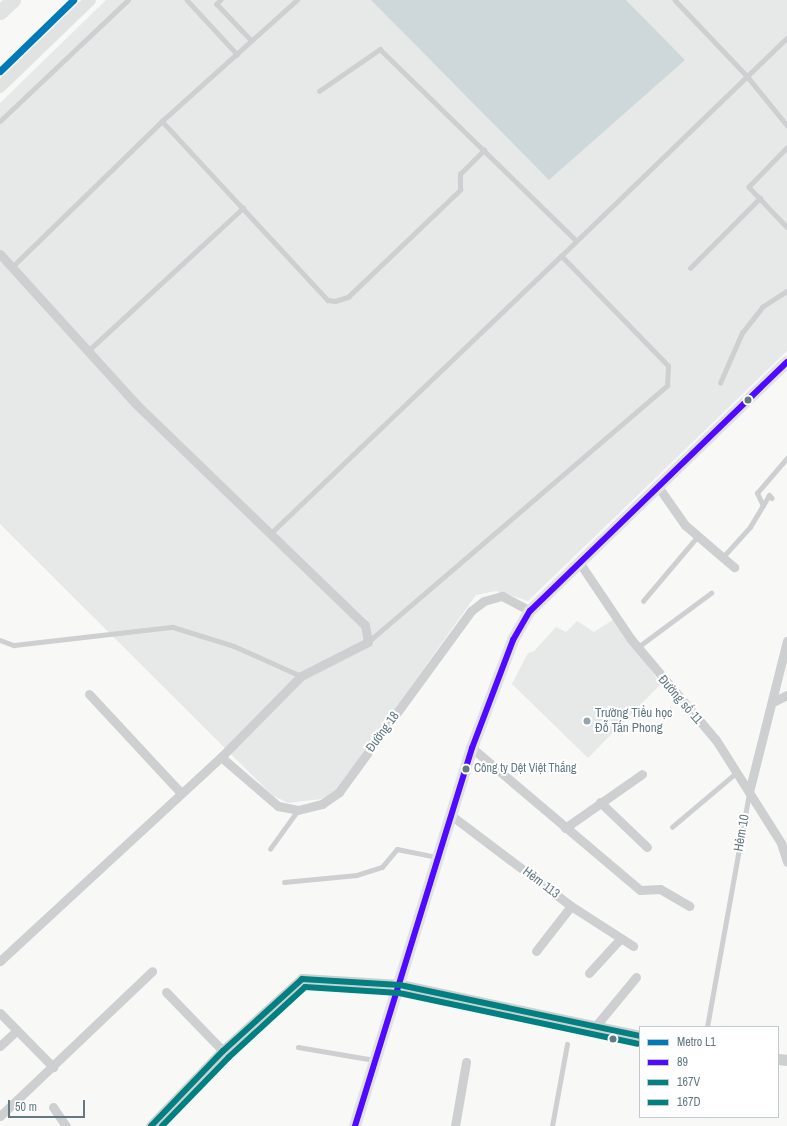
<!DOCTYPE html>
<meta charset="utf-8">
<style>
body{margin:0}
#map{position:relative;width:787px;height:1126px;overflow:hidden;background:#f8f8f7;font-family:"Archivo Narrow",sans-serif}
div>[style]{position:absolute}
.built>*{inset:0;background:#e7e9e8}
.water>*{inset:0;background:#ced8da}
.service>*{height:4.5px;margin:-2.25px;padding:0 2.25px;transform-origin:2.25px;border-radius:2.25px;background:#cecfd0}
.minor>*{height:9px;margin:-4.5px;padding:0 4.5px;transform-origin:4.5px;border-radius:4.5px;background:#cecfd0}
.tertiary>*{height:11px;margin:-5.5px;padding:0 5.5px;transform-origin:5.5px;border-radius:5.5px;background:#cecfd0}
.secondary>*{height:12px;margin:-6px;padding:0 6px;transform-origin:6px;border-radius:6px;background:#e1e2e2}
.trunk>*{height:15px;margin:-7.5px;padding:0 7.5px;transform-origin:7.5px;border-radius:7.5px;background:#e1e2e2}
.bus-1>*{height:6px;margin:-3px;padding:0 3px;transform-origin:3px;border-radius:3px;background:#4f0aff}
.bus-2>*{height:6px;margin:-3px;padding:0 3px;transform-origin:3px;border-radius:3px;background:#008080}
.bus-3>*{height:6px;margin:-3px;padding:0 3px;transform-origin:3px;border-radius:3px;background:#008080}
.metro-1>*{height:7px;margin:-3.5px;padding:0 3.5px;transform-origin:3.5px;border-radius:3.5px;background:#0079b8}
.dots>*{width:11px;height:11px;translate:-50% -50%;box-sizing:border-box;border:2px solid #fff;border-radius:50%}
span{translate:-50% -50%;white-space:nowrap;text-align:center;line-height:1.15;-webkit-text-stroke:4px #fff;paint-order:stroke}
.bus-label{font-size:12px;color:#627882}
.left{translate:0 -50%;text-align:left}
.street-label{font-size:13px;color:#627882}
.poi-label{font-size:13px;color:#627882}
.legend{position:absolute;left:639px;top:1026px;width:140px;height:92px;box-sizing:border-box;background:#fff;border:1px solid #c0c9cd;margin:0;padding:5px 7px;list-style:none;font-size:12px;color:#627882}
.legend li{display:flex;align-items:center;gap:8px;height:20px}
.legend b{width:20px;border:1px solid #c0c9cd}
.scale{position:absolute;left:8px;top:1100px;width:77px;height:18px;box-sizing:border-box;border:2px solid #627882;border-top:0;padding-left:5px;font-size:12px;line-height:14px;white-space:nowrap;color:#627882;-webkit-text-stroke:3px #fff;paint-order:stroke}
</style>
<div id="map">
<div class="built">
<div style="clip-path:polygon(106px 0,787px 0,787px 351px,528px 601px,496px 591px,476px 595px,336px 792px,322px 799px,288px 803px,272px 795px,0 524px,0 103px)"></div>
<div style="clip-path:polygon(614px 619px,661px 684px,588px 758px,512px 684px,528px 653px,534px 651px,556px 627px,566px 632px,577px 621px,594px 632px)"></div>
</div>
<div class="water">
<div style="clip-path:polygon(371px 0,626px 0,685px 60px,549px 180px)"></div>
</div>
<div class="service">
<div style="left:187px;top:0;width:74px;rotate:47.2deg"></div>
<div style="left:221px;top:0;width:6px;rotate:135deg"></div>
<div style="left:217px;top:4px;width:50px;rotate:46.6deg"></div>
<div style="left:675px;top:0;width:105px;rotate:46.5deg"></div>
<div style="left:747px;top:76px;width:63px;rotate:50.8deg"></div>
<div style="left:319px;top:91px;width:74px;rotate:-34.5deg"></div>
<div style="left:380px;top:49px;width:274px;rotate:44.3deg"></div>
<div style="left:0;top:121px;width:176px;rotate:-43.4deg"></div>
<div style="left:162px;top:121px;width:244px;rotate:47.2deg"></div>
<div style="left:328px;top:300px;width:7px;rotate:8deg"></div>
<div style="left:335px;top:301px;width:14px;rotate:-17deg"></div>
<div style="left:348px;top:297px;width:155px;rotate:-43.7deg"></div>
<div style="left:460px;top:190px;width:16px;rotate:-90deg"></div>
<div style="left:460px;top:174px;width:34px;rotate:-45deg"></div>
<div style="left:787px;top:148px;width:54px;rotate:134.3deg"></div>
<div style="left:749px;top:187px;width:55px;rotate:46.5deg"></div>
<div style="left:12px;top:267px;width:209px;rotate:-44.2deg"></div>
<div style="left:162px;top:121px;width:181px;rotate:-41.9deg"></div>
<div style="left:690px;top:268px;width:99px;rotate:-45deg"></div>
<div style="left:88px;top:351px;width:211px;rotate:-42.7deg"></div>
<div style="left:720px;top:383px;width:55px;rotate:-66.3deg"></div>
<div style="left:742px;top:333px;width:33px;rotate:-52deg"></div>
<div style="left:762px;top:307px;width:30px;rotate:-33deg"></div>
<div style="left:763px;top:506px;width:14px;rotate:-115deg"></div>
<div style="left:757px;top:493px;width:46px;rotate:-49.4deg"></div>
<div style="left:270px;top:534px;width:402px;rotate:-43.7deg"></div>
<div style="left:723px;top:557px;width:40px;rotate:-48deg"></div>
<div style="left:750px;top:527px;width:37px;rotate:-59deg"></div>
<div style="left:769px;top:495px;width:4px;rotate:45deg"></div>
<div style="left:643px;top:601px;width:84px;rotate:-49.8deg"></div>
<div style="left:0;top:640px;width:15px;rotate:20deg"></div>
<div style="left:14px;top:645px;width:160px;rotate:-6.5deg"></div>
<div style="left:173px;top:627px;width:64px;rotate:17.3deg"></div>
<div style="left:234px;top:646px;width:73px;rotate:24.1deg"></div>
<div style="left:368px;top:642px;width:394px;rotate:-40.6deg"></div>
<div style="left:667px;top:386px;width:20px;rotate:-87deg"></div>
<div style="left:668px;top:366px;width:153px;rotate:-134.2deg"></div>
<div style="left:561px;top:256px;width:314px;rotate:-44deg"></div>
<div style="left:638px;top:647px;width:91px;rotate:-36.5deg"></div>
<div style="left:672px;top:827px;width:84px;rotate:-40.2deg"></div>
<div style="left:270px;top:849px;width:48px;rotate:-54.3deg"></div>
<div style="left:284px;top:882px;width:73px;rotate:-5.5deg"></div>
<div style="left:357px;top:875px;width:26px;rotate:-18deg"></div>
<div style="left:382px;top:867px;width:23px;rotate:-50deg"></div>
<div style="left:397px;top:849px;width:41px;rotate:11.3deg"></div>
<div style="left:707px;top:1027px;width:237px;rotate:-79.8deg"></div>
<div style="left:298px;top:1047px;width:77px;rotate:9.7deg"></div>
<div style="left:552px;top:1126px;width:83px;rotate:-79.6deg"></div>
</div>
<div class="minor">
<div style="left:0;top:254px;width:202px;rotate:47.8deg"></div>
<div style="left:136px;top:404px;width:318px;rotate:44deg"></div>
<div style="left:365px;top:625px;width:17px;rotate:80deg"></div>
<div style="left:368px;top:642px;width:75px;rotate:153.1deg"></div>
<div style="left:301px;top:676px;width:114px;rotate:134.6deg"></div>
<div style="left:221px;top:757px;width:301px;rotate:137.3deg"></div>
<div style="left:659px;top:488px;width:45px;rotate:54.9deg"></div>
<div style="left:685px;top:525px;width:65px;rotate:40.6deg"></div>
<div style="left:579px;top:562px;width:92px;rotate:56.1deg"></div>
<div style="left:630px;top:638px;width:133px;rotate:49.9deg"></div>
<div style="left:716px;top:740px;width:122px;rotate:57.7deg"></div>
<div style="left:781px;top:843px;width:20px;rotate:72deg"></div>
<div style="left:89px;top:694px;width:135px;rotate:47.1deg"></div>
<div style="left:775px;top:701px;width:13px;rotate:-27deg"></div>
<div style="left:472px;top:748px;width:220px;rotate:40.2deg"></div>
<div style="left:640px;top:890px;width:20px;rotate:-3deg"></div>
<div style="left:660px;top:889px;width:34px;rotate:30deg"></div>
<div style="left:221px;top:757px;width:75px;rotate:40.7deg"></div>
<div style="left:278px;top:806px;width:20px;rotate:11deg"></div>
<div style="left:298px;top:810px;width:25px;rotate:-14deg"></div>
<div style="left:322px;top:804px;width:21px;rotate:-35deg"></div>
<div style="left:339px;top:792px;width:224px;rotate:-53.9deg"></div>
<div style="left:471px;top:611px;width:16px;rotate:-38deg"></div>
<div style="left:484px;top:601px;width:19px;rotate:-16deg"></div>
<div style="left:502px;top:596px;width:32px;rotate:28deg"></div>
<div style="left:749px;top:792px;width:156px;rotate:-75.9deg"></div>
<div style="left:600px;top:802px;width:65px;rotate:43.8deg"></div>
<div style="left:452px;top:816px;width:149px;rotate:37.1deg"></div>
<div style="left:571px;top:906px;width:74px;rotate:32.8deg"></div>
<div style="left:565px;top:828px;width:94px;rotate:-35deg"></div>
<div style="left:536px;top:951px;width:57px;rotate:-52.1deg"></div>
<div style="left:589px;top:973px;width:47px;rotate:-47.6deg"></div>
<div style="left:166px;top:992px;width:82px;rotate:46deg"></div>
<div style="left:0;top:1013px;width:76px;rotate:45.5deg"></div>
<div style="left:594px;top:1028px;width:66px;rotate:-50.5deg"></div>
<div style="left:0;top:1046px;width:23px;rotate:-43deg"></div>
<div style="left:53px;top:1107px;width:23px;rotate:56deg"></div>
<div style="left:0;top:1116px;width:210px;rotate:-43.6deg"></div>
<div style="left:455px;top:1126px;width:65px;rotate:-80.2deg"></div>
</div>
<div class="tertiary">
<div style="left:778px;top:1059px;width:9px;rotate:6deg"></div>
<div style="left:151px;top:1126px;width:104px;rotate:-46.2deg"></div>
<div style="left:223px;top:1051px;width:107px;rotate:-42.3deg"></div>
<div style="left:302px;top:979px;width:98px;rotate:3.5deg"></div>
<div style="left:400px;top:985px;width:245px;rotate:12deg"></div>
</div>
<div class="secondary">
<div style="left:0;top:87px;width:125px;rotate:-44deg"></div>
<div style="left:355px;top:1126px;width:396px;rotate:-72.8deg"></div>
<div style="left:472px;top:748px;width:116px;rotate:-69.2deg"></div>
<div style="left:513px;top:640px;width:34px;rotate:-60deg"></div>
<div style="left:530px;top:611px;width:358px;rotate:-44.1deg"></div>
</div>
<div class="trunk">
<div style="left:0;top:12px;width:18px;rotate:-43deg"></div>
</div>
<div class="bus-1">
<div style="left:355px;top:1126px;width:396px;rotate:-72.8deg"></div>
<div style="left:472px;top:748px;width:116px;rotate:-69.2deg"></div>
<div style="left:513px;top:640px;width:34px;rotate:-60deg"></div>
<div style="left:530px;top:611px;width:358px;rotate:-44.1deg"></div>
</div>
<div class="bus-2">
<div style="left:151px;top:1126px;width:104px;rotate:-46.2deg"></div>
<div style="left:223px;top:1051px;width:107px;rotate:-42.3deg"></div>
<div style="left:302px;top:979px;width:98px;rotate:3.5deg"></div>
<div style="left:400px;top:985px;width:245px;rotate:12deg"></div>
</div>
<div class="bus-3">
<div style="left:162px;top:1126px;width:96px;rotate:-45.8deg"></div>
<div style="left:229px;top:1057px;width:103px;rotate:-42.6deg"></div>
<div style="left:305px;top:987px;width:94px;rotate:3.7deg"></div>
<div style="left:399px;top:993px;width:244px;rotate:12deg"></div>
</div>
<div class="metro-1">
<div style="left:0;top:71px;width:102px;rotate:-44.2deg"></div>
</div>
<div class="dots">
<div style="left:748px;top:400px;background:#627882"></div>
<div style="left:587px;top:721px;background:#96a5ab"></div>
<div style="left:466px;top:769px;background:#627882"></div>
<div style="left:613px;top:1039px;background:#627882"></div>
</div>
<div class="bus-label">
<span class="left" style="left:474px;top:769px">Công ty Dệt Việt Thắng</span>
</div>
<div class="street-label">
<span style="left:680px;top:700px;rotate:49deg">Đường số 11</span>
<span style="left:383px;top:732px;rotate:-54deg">Đường 18</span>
<span style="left:742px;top:833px;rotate:-80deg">Hẻm 10</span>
<span style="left:541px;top:883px;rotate:37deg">Hẻm 113</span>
</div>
<div class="poi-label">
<span class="left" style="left:595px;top:721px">Trường Tiểu học<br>Đỗ Tấn Phong</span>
</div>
<ul class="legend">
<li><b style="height:5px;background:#0079b8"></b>Metro L1</li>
<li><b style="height:5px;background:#4f0aff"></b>89</li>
<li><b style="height:5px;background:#008080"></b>167V</li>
<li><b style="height:5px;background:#008080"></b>167D</li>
</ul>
<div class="scale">50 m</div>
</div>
